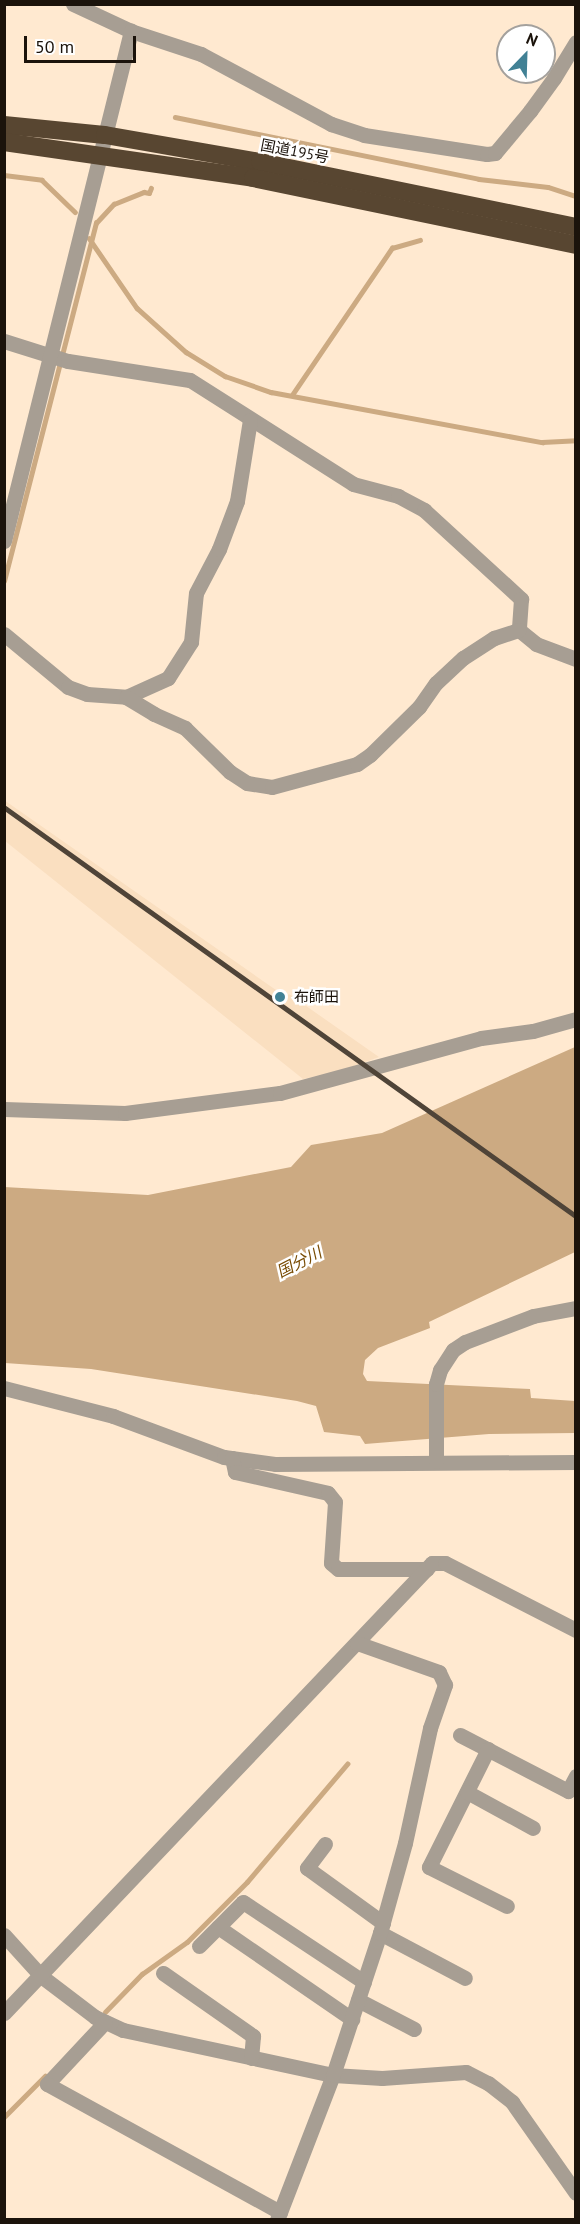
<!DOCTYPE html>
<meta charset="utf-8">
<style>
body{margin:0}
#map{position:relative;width:580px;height:2224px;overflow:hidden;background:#ffe9d0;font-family:"PT Sans","Noto Sans JP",sans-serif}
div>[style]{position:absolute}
.built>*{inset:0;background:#fadfc0}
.water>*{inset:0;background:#ccaa82}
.stream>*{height:4.5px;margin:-2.25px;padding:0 2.25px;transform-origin:2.25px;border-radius:2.25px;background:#ccaa82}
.minor>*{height:15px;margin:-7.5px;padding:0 7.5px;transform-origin:7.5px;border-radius:7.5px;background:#a79e93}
.highway>*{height:18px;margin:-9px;padding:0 9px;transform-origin:9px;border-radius:9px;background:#584631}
.rail>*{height:4.5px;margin:-2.25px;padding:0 2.25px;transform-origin:2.25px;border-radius:2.25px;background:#4f4438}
.dots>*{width:16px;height:16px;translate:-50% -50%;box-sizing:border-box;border:3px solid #fff;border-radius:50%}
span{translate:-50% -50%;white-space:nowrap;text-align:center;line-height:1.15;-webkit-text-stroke:5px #fff;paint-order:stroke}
.street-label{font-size:15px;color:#1b130b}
.poi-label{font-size:15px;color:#1b130b}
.left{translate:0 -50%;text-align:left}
.water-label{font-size:16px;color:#794c04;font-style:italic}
.frame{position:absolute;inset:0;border:6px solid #1b130b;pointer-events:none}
.north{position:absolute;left:496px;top:24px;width:60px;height:60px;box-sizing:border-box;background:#fff;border:2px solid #a4a19d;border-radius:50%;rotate:23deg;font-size:16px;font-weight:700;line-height:24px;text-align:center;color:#1b130b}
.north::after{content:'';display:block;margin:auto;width:21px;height:27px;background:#418195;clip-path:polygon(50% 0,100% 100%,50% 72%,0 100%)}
.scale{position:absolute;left:24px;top:36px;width:112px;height:27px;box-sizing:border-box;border:3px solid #1b130b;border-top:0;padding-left:8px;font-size:18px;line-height:21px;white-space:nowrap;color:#1b130b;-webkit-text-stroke:4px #fff;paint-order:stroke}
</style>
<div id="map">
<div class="built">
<div style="clip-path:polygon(4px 800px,286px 997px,289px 994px,379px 1057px,340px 1071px,303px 1079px,5px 841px)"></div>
</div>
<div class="water">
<div style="clip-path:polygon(575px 1047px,575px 1252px,429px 1322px,430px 1328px,378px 1348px,365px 1360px,363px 1374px,367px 1381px,530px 1389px,531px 1398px,575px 1401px,575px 1433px,489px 1434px,365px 1444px,360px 1436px,324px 1432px,316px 1406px,297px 1401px,91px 1369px,5px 1363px,4px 1187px,148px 1195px,291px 1167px,311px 1145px,382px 1133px)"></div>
</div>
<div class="stream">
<div style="left:175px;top:117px;width:310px;rotate:11.5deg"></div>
<div style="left:479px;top:179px;width:69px;rotate:6.6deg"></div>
<div style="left:548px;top:187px;width:29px;rotate:18deg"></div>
<div style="left:4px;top:175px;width:38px;rotate:7deg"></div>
<div style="left:42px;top:180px;width:46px;rotate:44.1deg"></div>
<div style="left:89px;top:238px;width:85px;rotate:55.6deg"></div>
<div style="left:137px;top:308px;width:66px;rotate:41.9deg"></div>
<div style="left:186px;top:352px;width:46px;rotate:31.6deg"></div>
<div style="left:225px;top:376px;width:49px;rotate:19.2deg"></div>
<div style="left:271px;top:392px;width:276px;rotate:10.5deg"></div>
<div style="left:542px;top:442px;width:34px;rotate:-3deg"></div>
<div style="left:292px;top:395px;width:178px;rotate:-55.8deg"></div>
<div style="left:392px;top:248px;width:29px;rotate:-16deg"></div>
<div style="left:4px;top:581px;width:370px;rotate:-75.6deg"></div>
<div style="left:96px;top:223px;width:26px;rotate:-47deg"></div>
<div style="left:114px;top:204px;width:32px;rotate:-22deg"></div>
<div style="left:144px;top:192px;width:5px;rotate:11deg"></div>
<div style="left:149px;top:193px;width:5px;rotate:-68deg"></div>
<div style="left:105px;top:2012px;width:53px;rotate:-45.8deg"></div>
<div style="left:142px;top:1974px;width:55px;rotate:-35.4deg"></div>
<div style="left:187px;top:1942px;width:85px;rotate:-45deg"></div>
<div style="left:247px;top:1882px;width:155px;rotate:-49.7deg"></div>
<div style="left:4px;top:2117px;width:58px;rotate:-45deg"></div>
</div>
<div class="minor">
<div style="left:73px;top:4px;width:64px;rotate:25deg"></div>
<div style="left:131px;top:31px;width:74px;rotate:18.2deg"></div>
<div style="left:201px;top:54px;width:148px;rotate:28.3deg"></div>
<div style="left:331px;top:124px;width:35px;rotate:18deg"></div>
<div style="left:364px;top:135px;width:124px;rotate:8.8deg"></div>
<div style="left:487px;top:154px;width:8px;rotate:-7deg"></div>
<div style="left:495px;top:153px;width:55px;rotate:-50.2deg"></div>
<div style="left:530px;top:111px;width:41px;rotate:-54deg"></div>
<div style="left:554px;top:78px;width:42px;rotate:-58.6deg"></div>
<div style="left:4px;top:341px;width:67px;rotate:17.4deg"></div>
<div style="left:68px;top:361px;width:123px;rotate:8.9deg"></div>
<div style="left:190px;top:380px;width:193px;rotate:32.5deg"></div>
<div style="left:353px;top:484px;width:47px;rotate:14.9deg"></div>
<div style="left:398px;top:496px;width:30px;rotate:28deg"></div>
<div style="left:424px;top:510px;width:132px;rotate:42.5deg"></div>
<div style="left:521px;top:599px;width:31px;rotate:94deg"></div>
<div style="left:4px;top:541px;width:526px;rotate:-76.02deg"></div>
<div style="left:519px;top:630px;width:22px;rotate:39deg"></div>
<div style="left:536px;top:644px;width:43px;rotate:20.6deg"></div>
<div style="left:4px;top:634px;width:83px;rotate:39.6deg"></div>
<div style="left:68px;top:687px;width:20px;rotate:20deg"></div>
<div style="left:87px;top:694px;width:39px;rotate:4deg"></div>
<div style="left:126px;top:697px;width:46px;rotate:-24.3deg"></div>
<div style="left:168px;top:678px;width:43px;rotate:-57.4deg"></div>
<div style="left:191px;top:642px;width:49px;rotate:-84.2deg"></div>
<div style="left:196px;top:593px;width:50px;rotate:-62.4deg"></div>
<div style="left:219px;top:549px;width:51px;rotate:-69.4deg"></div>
<div style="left:237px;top:501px;width:82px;rotate:-80.9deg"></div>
<div style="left:126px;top:697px;width:33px;rotate:31deg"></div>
<div style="left:154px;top:714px;width:34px;rotate:24deg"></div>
<div style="left:185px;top:728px;width:63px;rotate:44.4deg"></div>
<div style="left:230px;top:772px;width:20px;rotate:33deg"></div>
<div style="left:247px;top:783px;width:25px;rotate:9deg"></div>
<div style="left:272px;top:787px;width:88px;rotate:-15.1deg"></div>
<div style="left:357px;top:764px;width:16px;rotate:-35deg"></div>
<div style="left:370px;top:755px;width:69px;rotate:-44.4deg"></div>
<div style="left:419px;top:707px;width:29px;rotate:-55deg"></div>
<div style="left:436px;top:683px;width:37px;rotate:-43deg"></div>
<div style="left:463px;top:658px;width:37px;rotate:-33deg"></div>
<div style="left:494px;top:638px;width:26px;rotate:-18deg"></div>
<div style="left:4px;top:1109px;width:121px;rotate:1.9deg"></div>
<div style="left:125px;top:1113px;width:156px;rotate:-7.4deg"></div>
<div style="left:280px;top:1093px;width:208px;rotate:-15.3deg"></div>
<div style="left:481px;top:1038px;width:52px;rotate:-7.7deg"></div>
<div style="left:533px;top:1031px;width:45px;rotate:-15.6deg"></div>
<div style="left:4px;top:1388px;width:113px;rotate:14.4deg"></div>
<div style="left:113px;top:1416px;width:118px;rotate:20.3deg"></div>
<div style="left:224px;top:1457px;width:51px;rotate:7.8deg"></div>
<div style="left:275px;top:1464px;width:301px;rotate:-0.4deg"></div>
<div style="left:232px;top:1458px;width:14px;rotate:78deg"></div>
<div style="left:235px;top:1472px;width:95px;rotate:12.7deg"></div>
<div style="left:328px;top:1493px;width:11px;rotate:52deg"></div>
<div style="left:335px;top:1502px;width:61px;rotate:93.8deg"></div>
<div style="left:331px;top:1563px;width:9px;rotate:41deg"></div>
<div style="left:338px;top:1569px;width:89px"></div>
<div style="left:436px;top:1461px;width:77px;rotate:-90deg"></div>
<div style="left:436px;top:1384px;width:15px;rotate:-74deg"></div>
<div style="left:440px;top:1370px;width:24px;rotate:-57deg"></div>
<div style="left:453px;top:1350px;width:14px;rotate:-34deg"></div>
<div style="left:465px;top:1342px;width:73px;rotate:-20.9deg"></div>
<div style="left:533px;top:1316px;width:44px;rotate:-10.5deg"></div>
<div style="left:460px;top:1735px;width:122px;rotate:27.4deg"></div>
<div style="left:568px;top:1791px;width:17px;rotate:-62deg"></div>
<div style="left:488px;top:1749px;width:132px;rotate:116.6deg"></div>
<div style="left:429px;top:1867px;width:87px;rotate:26.6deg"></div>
<div style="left:467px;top:1792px;width:75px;rotate:28.6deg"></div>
<div style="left:325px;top:1844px;width:30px;rotate:127deg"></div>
<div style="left:307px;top:1868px;width:94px;rotate:35.9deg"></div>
<div style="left:218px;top:1927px;width:163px;rotate:34.5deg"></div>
<div style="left:380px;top:1933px;width:96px;rotate:27.9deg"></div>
<div style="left:4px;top:1935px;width:55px;rotate:47.9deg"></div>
<div style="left:41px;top:1976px;width:68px;rotate:37.2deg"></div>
<div style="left:95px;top:2017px;width:31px;rotate:25deg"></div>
<div style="left:123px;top:2030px;width:215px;rotate:12.1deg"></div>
<div style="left:333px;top:2075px;width:49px;rotate:3.5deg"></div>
<div style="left:382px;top:2078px;width:84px;rotate:-4.1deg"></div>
<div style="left:466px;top:2072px;width:25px;rotate:27deg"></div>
<div style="left:488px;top:2083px;width:31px;rotate:38deg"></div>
<div style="left:512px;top:2102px;width:111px;rotate:54.9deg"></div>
<div style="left:199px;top:1946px;width:62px;rotate:-45deg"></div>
<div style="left:243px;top:1902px;width:145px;rotate:33.5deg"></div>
<div style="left:163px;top:1973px;width:110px;rotate:35deg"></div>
<div style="left:253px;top:2036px;width:22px;rotate:95deg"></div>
<div style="left:358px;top:2000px;width:63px;rotate:27.4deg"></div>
<div style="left:4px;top:2013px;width:621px;rotate:-46.44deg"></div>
<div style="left:432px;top:1563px;width:13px"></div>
<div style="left:445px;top:1563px;width:147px;rotate:27.1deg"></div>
<div style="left:105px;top:2022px;width:85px;rotate:133.1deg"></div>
<div style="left:47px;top:2084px;width:266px;rotate:28.8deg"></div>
<div style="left:277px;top:2220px;width:155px;rotate:-68.9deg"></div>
<div style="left:333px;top:2075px;width:150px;rotate:-71.7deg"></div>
<div style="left:380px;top:1933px;width:93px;rotate:-74.5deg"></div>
<div style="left:405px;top:1843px;width:118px;rotate:-77.7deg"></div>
<div style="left:430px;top:1728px;width:46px;rotate:-70.8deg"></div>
<div style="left:445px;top:1685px;width:14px;rotate:-115deg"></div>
<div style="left:439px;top:1672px;width:87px;rotate:-160.5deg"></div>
</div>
<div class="highway">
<div style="left:4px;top:125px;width:101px;rotate:5.7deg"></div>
<div style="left:105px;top:135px;width:157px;rotate:9.9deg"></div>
<div style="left:260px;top:162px;width:323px;rotate:11.6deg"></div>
<div style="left:4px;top:142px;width:252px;rotate:8.2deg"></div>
<div style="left:253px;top:178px;width:330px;rotate:11.7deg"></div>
</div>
<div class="rail">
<div style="left:4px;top:807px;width:703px;rotate:35.57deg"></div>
</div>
<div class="dots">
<div style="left:280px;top:997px;background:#418195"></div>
</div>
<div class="street-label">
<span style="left:295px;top:151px;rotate:11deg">国道195号</span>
</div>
<div class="poi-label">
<span class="left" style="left:294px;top:997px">布師田</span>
</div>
<div class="water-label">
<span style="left:299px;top:1262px;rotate:-27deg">国分川</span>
</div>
<div class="frame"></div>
<div class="north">N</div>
<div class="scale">50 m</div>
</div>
